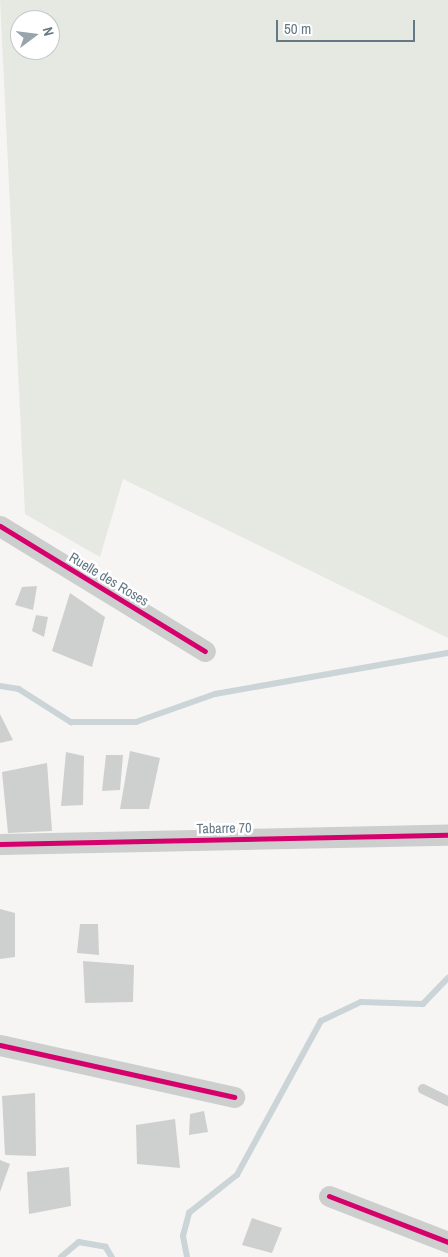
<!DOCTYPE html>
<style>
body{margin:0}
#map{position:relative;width:448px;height:1257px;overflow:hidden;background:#f6f5f4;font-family:"Archivo Narrow",sans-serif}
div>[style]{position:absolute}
.green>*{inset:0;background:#e6e8e2}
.stream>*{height:5.5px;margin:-2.75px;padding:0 2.75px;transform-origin:2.75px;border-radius:2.75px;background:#cbd4d6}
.building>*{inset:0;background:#cecfcf}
.lane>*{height:10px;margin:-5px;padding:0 5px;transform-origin:5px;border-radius:5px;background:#cdcfcf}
.street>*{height:21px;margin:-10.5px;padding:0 10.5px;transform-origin:10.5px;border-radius:10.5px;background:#cdcfcf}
.cycleway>*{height:5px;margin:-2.5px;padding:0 2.5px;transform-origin:2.5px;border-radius:2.5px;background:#d6006c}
span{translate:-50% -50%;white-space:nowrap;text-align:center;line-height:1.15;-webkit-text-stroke:5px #fff;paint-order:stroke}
.street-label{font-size:14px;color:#647885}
.north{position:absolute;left:10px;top:10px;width:50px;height:50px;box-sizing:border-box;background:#fff;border:1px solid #c1c9ce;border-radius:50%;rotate:75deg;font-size:14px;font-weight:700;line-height:20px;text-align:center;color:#647885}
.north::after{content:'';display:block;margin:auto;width:18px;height:22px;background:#97a4ac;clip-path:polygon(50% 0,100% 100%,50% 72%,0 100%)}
.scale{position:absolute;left:276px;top:20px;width:139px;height:22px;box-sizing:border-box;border:2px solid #647885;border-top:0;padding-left:6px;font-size:15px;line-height:18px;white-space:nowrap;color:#647885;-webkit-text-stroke:4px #fff;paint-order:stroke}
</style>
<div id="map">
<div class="green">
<div style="clip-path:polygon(evenodd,0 0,448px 0,448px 638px,123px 479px,100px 557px,25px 514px,0 0,20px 20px,50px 20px,50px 50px,20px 50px,20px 20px)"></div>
</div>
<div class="stream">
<div style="left:0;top:686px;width:19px;rotate:9deg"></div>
<div style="left:19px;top:689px;width:62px;rotate:32.4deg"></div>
<div style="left:71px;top:722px;width:65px"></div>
<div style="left:136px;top:722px;width:84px;rotate:-19.5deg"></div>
<div style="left:215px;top:694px;width:237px;rotate:-10deg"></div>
<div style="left:61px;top:1257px;width:23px;rotate:-40deg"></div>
<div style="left:79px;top:1242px;width:27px;rotate:10deg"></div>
<div style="left:106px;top:1247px;width:12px;rotate:59deg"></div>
<div style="left:187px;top:1257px;width:21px;rotate:-101deg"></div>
<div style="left:183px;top:1236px;width:24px;rotate:-75deg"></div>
<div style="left:189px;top:1213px;width:61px;rotate:-38.4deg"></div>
<div style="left:237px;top:1175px;width:175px;rotate:-61.4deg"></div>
<div style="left:321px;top:1021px;width:44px;rotate:-25.4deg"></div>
<div style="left:361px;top:1002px;width:62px;rotate:1.8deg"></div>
<div style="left:423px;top:1004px;width:36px;rotate:-46deg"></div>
</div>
<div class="building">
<div style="clip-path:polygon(37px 586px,33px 610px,15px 605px,22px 587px)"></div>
<div style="clip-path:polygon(70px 593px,105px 617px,92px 667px,52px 651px)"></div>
<div style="clip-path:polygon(36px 615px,48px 617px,44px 637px,32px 631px)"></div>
<div style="clip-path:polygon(0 714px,13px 740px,0 743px)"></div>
<div style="clip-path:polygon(130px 751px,160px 758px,149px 809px,120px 809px)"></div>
<div style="clip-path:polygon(66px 752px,84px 756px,83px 805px,61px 806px)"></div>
<div style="clip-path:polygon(106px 755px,123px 755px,120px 790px,102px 791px)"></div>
<div style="clip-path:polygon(47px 763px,52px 831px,8px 833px,2px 772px)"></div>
<div style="clip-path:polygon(0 909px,15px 913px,15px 957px,0 959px)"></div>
<div style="clip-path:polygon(80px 924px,98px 924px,99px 955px,77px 953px)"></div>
<div style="clip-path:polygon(83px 961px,134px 965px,133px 1002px,85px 1003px)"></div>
<div style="clip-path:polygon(35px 1093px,36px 1156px,5px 1155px,2px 1096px)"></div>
<div style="clip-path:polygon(204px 1111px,208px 1132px,189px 1135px,190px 1114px)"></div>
<div style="clip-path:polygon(175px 1119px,180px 1168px,137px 1164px,136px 1125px)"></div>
<div style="clip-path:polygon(0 1160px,10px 1164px,0 1192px)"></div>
<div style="clip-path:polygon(69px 1167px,71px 1206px,29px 1214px,27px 1172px)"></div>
<div style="clip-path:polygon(252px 1218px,282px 1228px,272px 1253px,242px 1245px)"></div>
</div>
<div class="lane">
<div style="left:423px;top:1089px;width:28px;rotate:26deg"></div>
</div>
<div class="street">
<div style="left:0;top:526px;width:240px;rotate:31.4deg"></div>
<div style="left:0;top:844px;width:448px;rotate:-1.2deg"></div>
<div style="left:0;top:1045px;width:240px;rotate:12.5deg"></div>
<div style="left:329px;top:1196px;width:128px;rotate:21.1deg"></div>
</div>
<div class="cycleway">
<div style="left:0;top:526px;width:240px;rotate:31.4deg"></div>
<div style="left:0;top:844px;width:448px;rotate:-1.2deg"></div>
<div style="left:0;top:1045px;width:240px;rotate:12.5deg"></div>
<div style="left:329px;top:1196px;width:128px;rotate:21.1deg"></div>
</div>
<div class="street-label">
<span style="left:109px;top:579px;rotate:31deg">Ruelle des Roses</span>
<span style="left:224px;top:828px;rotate:-1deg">Tabarre 70</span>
</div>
<div class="north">N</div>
<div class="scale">50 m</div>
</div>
